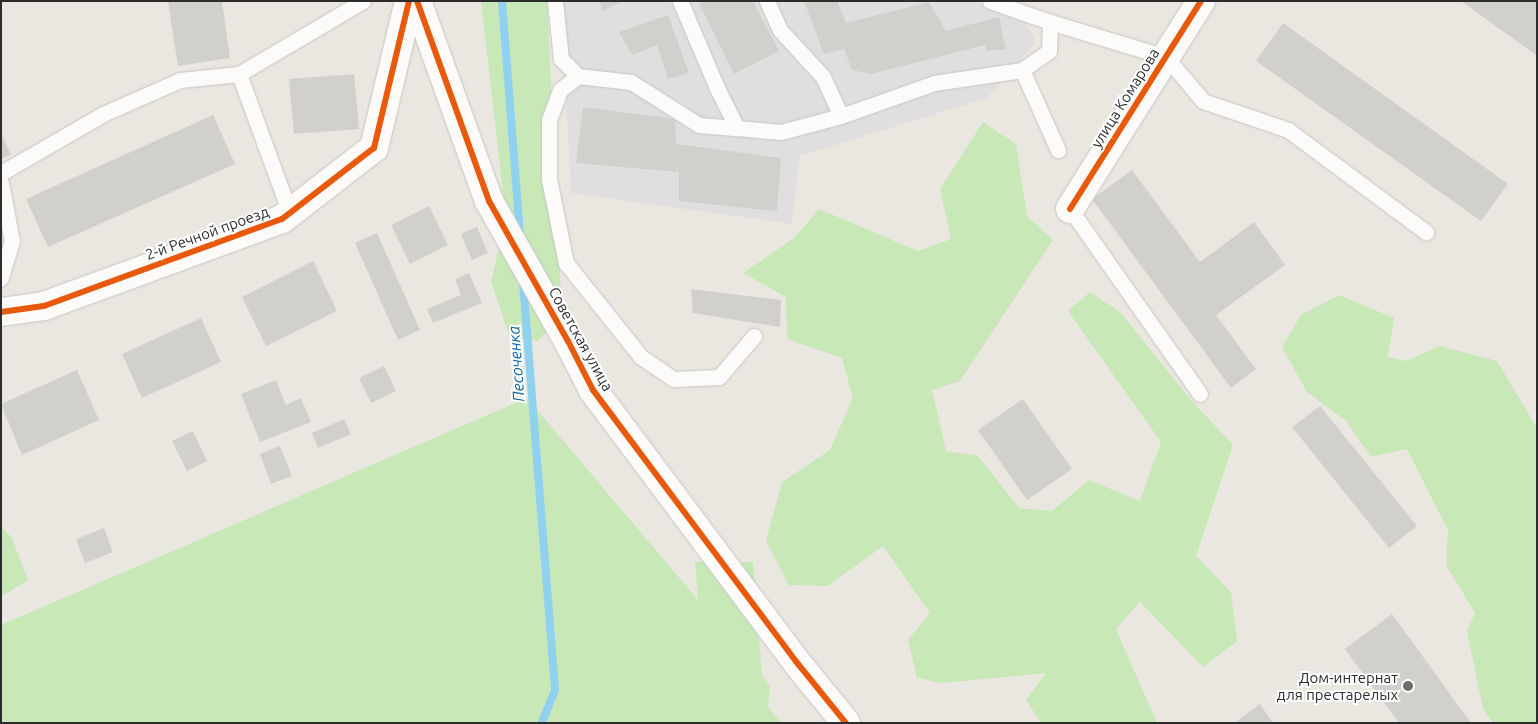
<!DOCTYPE html>
<meta charset="utf-8">
<style>
body{margin:0}
#map{position:relative;width:1538px;height:724px;overflow:hidden;background:#eae7e1;font-family:Ubuntu,sans-serif}
div>[style]{position:absolute}
.industrial>*{inset:0;background:#e1dee0}
.green>*{inset:0;background:#c8e8b8}
.stream>*{height:8px;margin:-4px;padding:0 4px;transform-origin:4px;border-radius:4px;background:#90d1f0}
.building>*{inset:0;background:#d2d0cc}
.roads{filter:drop-shadow(0 0 1px #c7c6c6) drop-shadow(0 0 1px #c7c6c6)}
.service>*{height:15px;margin:-7.5px;padding:0 7.5px;transform-origin:7.5px;border-radius:7.5px;background:#fcfbfa}
.minor>*{height:28px;margin:-14px;padding:0 14px;transform-origin:14px;border-radius:14px;background:#fcfbfa}
.tertiary>*{height:28px;margin:-14px;padding:0 14px;transform-origin:14px;border-radius:14px;background:#fcfbfa}
.cycleway>*{height:6px;margin:-3px;padding:0 3px;transform-origin:3px;border-radius:3px;background:#e8590c}
.dots>*{width:14px;height:14px;translate:-50% -50%;box-sizing:border-box;border:2px solid #fff;border-radius:50%}
span{translate:-50% -50%;white-space:nowrap;text-align:center;line-height:1.15;-webkit-text-stroke:4px #fff;paint-order:stroke}
.street-label{font-size:15px;color:#2c2c2c}
.poi-label{font-size:15px;color:#2c2c2c}
.right{translate:-100% -50%;text-align:right}
.water-label{font-size:16px;color:#0464a7;font-style:italic}
.frame{position:absolute;inset:0;border:2px solid #2c2c2c;pointer-events:none}
</style>
<div id="map">
<div class="industrial">
<div style="clip-path:polygon(561px 1px,1016px 1px,1036px 43px,987px 98px,800px 156px,792px 224px,571px 193px)"></div>
</div>
<div class="green">
<div style="clip-path:polygon(481px 1px,547px 1px,562px 316px,538px 341px,510px 338px,491px 282px,506px 219px)"></div>
<div style="clip-path:polygon(983px 122px,1016px 144px,1027px 216px,1053px 240px,960px 381px,932px 390px,946px 451px,978px 456px,1019px 508px,1052px 511px,1089px 480px,1140px 501px,1161px 442px,1068px 311px,1090px 292px,1120px 312px,1191px 400px,1233px 445px,1196px 556px,1231px 592px,1237px 641px,1203px 667px,1140px 602px,1116px 629px,1157px 723px,1041px 723px,1026px 700px,1046px 673px,942px 683px,917px 678px,908px 640px,930px 613px,883px 546px,828px 586px,789px 585px,766px 541px,782px 482px,830px 450px,853px 398px,842px 358px,787px 339px,786px 297px,743px 273px,794px 238px,819px 209px,918px 251px,951px 239px,940px 189px)"></div>
<div style="clip-path:polygon(1339px 295px,1394px 318px,1388px 357px,1406px 361px,1440px 346px,1497px 361px,1537px 428px,1537px 723px,1493px 723px,1483px 709px,1467px 631px,1475px 613px,1446px 565px,1448px 530px,1407px 449px,1371px 457px,1346px 421px,1307px 392px,1282px 347px,1301px 315px)"></div>
<div style="clip-path:polygon(527px 398px,698px 600px,695px 562px,753px 562px,762px 675px,770px 686px,768px 707px,781px 723px,1px 723px,1px 625px)"></div>
<div style="clip-path:polygon(1px 526px,12px 538px,28px 580px,1px 597px)"></div>
</div>
<div class="stream">
<div style="left:502px;top:1px;width:236px;rotate:85.6deg"></div>
<div style="left:523px;top:282px;width:409px;rotate:85.5deg"></div>
<div style="left:555px;top:690px;width:35px;rotate:112deg"></div>
</div>
<div class="building">
<div style="clip-path:polygon(168px 1px,222px 1px,230px 58px,178px 66px)"></div>
<div style="clip-path:polygon(599px 1px,622px 1px,603px 11px)"></div>
<div style="clip-path:polygon(702px 1px,753px 1px,779px 51px,734px 74px,699px 3px)"></div>
<div style="clip-path:polygon(804px 1px,837px 1px,846px 23px,929px 2px,946px 31px,999px 17px,1006px 49px,987px 51px,985px 45px,871px 74px,852px 70px,844px 49px,824px 54px)"></div>
<div style="clip-path:polygon(1461px 1px,1537px 1px,1537px 56px)"></div>
<div style="clip-path:polygon(668px 15px,689px 73px,668px 79px,657px 45px,632px 55px,619px 32px)"></div>
<div style="clip-path:polygon(1283px 23px,1508px 184px,1481px 221px,1256px 61px)"></div>
<div style="clip-path:polygon(354px 74px,359px 129px,294px 134px,289px 79px)"></div>
<div style="clip-path:polygon(583px 107px,675px 119px,676px 144px,781px 158px,777px 211px,679px 201px,679px 172px,576px 163px)"></div>
<div style="clip-path:polygon(213px 115px,235px 164px,48px 247px,26px 199px)"></div>
<div style="clip-path:polygon(1px 133px,11px 155px,1px 159px)"></div>
<div style="clip-path:polygon(1132px 170px,1200px 262px,1254px 222px,1285px 265px,1216px 315px,1256px 369px,1231px 388px,1092px 199px)"></div>
<div style="clip-path:polygon(429px 206px,448px 245px,410px 264px,391px 225px)"></div>
<div style="clip-path:polygon(477px 227px,488px 253px,472px 260px,461px 234px)"></div>
<div style="clip-path:polygon(377px 233px,420px 330px,398px 340px,355px 243px)"></div>
<div style="clip-path:polygon(313px 261px,337px 311px,266px 346px,242px 297px)"></div>
<div style="clip-path:polygon(469px 273px,482px 303px,433px 323px,427px 309px,461px 295px,455px 279px)"></div>
<div style="clip-path:polygon(691px 289px,781px 300px,780px 327px,693px 313px)"></div>
<div style="clip-path:polygon(201px 318px,221px 362px,142px 398px,122px 354px)"></div>
<div style="clip-path:polygon(384px 366px,396px 391px,371px 403px,359px 378px)"></div>
<div style="clip-path:polygon(77px 370px,99px 420px,22px 455px,1px 404px)"></div>
<div style="clip-path:polygon(276px 380px,286px 405px,301px 398px,311px 422px,260px 442px,241px 394px)"></div>
<div style="clip-path:polygon(1023px 399px,1072px 469px,1027px 500px,978px 430px)"></div>
<div style="clip-path:polygon(1320px 406px,1417px 526px,1389px 548px,1292px 427px)"></div>
<div style="clip-path:polygon(344px 419px,351px 434px,318px 448px,312px 433px)"></div>
<div style="clip-path:polygon(193px 431px,207px 461px,187px 471px,172px 441px)"></div>
<div style="clip-path:polygon(280px 446px,292px 476px,271px 484px,260px 454px)"></div>
<div style="clip-path:polygon(104px 528px,113px 552px,85px 563px,76px 539px)"></div>
<div style="clip-path:polygon(1392px 614px,1471px 723px,1399px 723px,1345px 649px)"></div>
<div style="clip-path:polygon(1260px 704px,1273px 723px,1234px 723px)"></div>
</div>
<div class="roads">
<div class="service">
<div style="left:555px;top:1px;width:58px;rotate:84.1deg"></div>
<div style="left:561px;top:59px;width:24px;rotate:45deg"></div>
<div style="left:578px;top:76px;width:53px;rotate:6.5deg"></div>
<div style="left:631px;top:82px;width:80px;rotate:32.3deg"></div>
<div style="left:699px;top:125px;width:38px;rotate:5deg"></div>
<div style="left:680px;top:1px;width:97px;rotate:66.9deg"></div>
<div style="left:718px;top:90px;width:42px;rotate:63.4deg"></div>
<div style="left:737px;top:128px;width:44px;rotate:5.2deg"></div>
<div style="left:781px;top:132px;width:62px;rotate:-14.9deg"></div>
<div style="left:767px;top:1px;width:32px;rotate:66deg"></div>
<div style="left:780px;top:30px;width:64px;rotate:47.5deg"></div>
<div style="left:823px;top:77px;width:43px;rotate:65.2deg"></div>
<div style="left:841px;top:116px;width:99px;rotate:-19.5deg"></div>
<div style="left:934px;top:83px;width:89px;rotate:-8.4deg"></div>
<div style="left:1022px;top:70px;width:33px;rotate:-35deg"></div>
<div style="left:1049px;top:51px;width:29px;rotate:-88deg"></div>
<div style="left:990px;top:1px;width:64px;rotate:19.3deg"></div>
<div style="left:1050px;top:22px;width:121px;rotate:16.8deg"></div>
<div style="left:1166px;top:57px;width:57px;rotate:49.9deg"></div>
<div style="left:1203px;top:101px;width:90px;rotate:18.8deg"></div>
<div style="left:1288px;top:130px;width:172px;rotate:36.5deg"></div>
<div style="left:1022px;top:70px;width:88px;rotate:65.8deg"></div>
<div style="left:239px;top:74px;width:148px;rotate:69.9deg"></div>
<div style="left:578px;top:76px;width:23px;rotate:142deg"></div>
<div style="left:560px;top:90px;width:32px;rotate:110deg"></div>
<div style="left:549px;top:120px;width:59px;rotate:90deg"></div>
<div style="left:549px;top:179px;width:86px;rotate:78.6deg"></div>
<div style="left:566px;top:263px;width:120px;rotate:51.4deg"></div>
<div style="left:641px;top:357px;width:40px;rotate:34deg"></div>
<div style="left:674px;top:379px;width:45px;rotate:-2.5deg"></div>
<div style="left:719px;top:377px;width:54px;rotate:-49.5deg"></div>
<div style="left:1px;top:173px;width:118px;rotate:-30deg"></div>
<div style="left:103px;top:114px;width:84px;rotate:-23.8deg"></div>
<div style="left:180px;top:80px;width:59px;rotate:-5.8deg"></div>
<div style="left:239px;top:74px;width:144px;rotate:-30.5deg"></div>
<div style="left:1px;top:183px;width:59px;rotate:79.3deg"></div>
<div style="left:12px;top:241px;width:39px;rotate:107deg"></div>
<div style="left:1070px;top:209px;width:226px;rotate:54.9deg"></div>
</div>
<div class="minor">
<div style="left:1070px;top:209px;width:246px;rotate:-57.8deg"></div>
<div style="left:1px;top:312px;width:43px;rotate:-7.9deg"></div>
<div style="left:44px;top:306px;width:253px;rotate:-20.1deg"></div>
<div style="left:282px;top:219px;width:116px;rotate:-37.7deg"></div>
<div style="left:374px;top:148px;width:151px;rotate:-76.6deg"></div>
</div>
<div class="tertiary">
<div style="left:417px;top:1px;width:213px;rotate:70.2deg"></div>
<div style="left:489px;top:201px;width:161px;rotate:60.6deg"></div>
<div style="left:568px;top:341px;width:55px;rotate:63deg"></div>
<div style="left:593px;top:390px;width:342px;rotate:53.2deg"></div>
<div style="left:798px;top:664px;width:76px;rotate:50.9deg"></div>
</div>
</div>
<div class="cycleway">
<div style="left:417px;top:1px;width:213px;rotate:70.2deg"></div>
<div style="left:489px;top:201px;width:161px;rotate:60.6deg"></div>
<div style="left:568px;top:341px;width:55px;rotate:63deg"></div>
<div style="left:593px;top:390px;width:342px;rotate:53.2deg"></div>
<div style="left:798px;top:664px;width:76px;rotate:50.9deg"></div>
<div style="left:1070px;top:209px;width:246px;rotate:-57.8deg"></div>
<div style="left:1px;top:312px;width:43px;rotate:-7.9deg"></div>
<div style="left:44px;top:306px;width:253px;rotate:-20.1deg"></div>
<div style="left:282px;top:219px;width:116px;rotate:-37.7deg"></div>
<div style="left:374px;top:148px;width:151px;rotate:-76.6deg"></div>
</div>
<div class="dots">
<div style="left:1408px;top:686px;background:#6e6d6b"></div>
</div>
<div class="street-label">
<span style="left:1125px;top:98px;rotate:-58deg">улица Комарова</span>
<span style="left:207px;top:233px;rotate:-20deg">2-й Речной проезд</span>
<span style="left:581px;top:339px;rotate:61deg">Советская улица</span>
</div>
<div class="poi-label">
<span class="right" style="left:1398px;top:686px">Дом-интернат<br>для престарелых</span>
</div>
<div class="water-label">
<span style="left:516px;top:364px;rotate:-94deg">Песоченка</span>
</div>
<div class="frame"></div>
</div>
